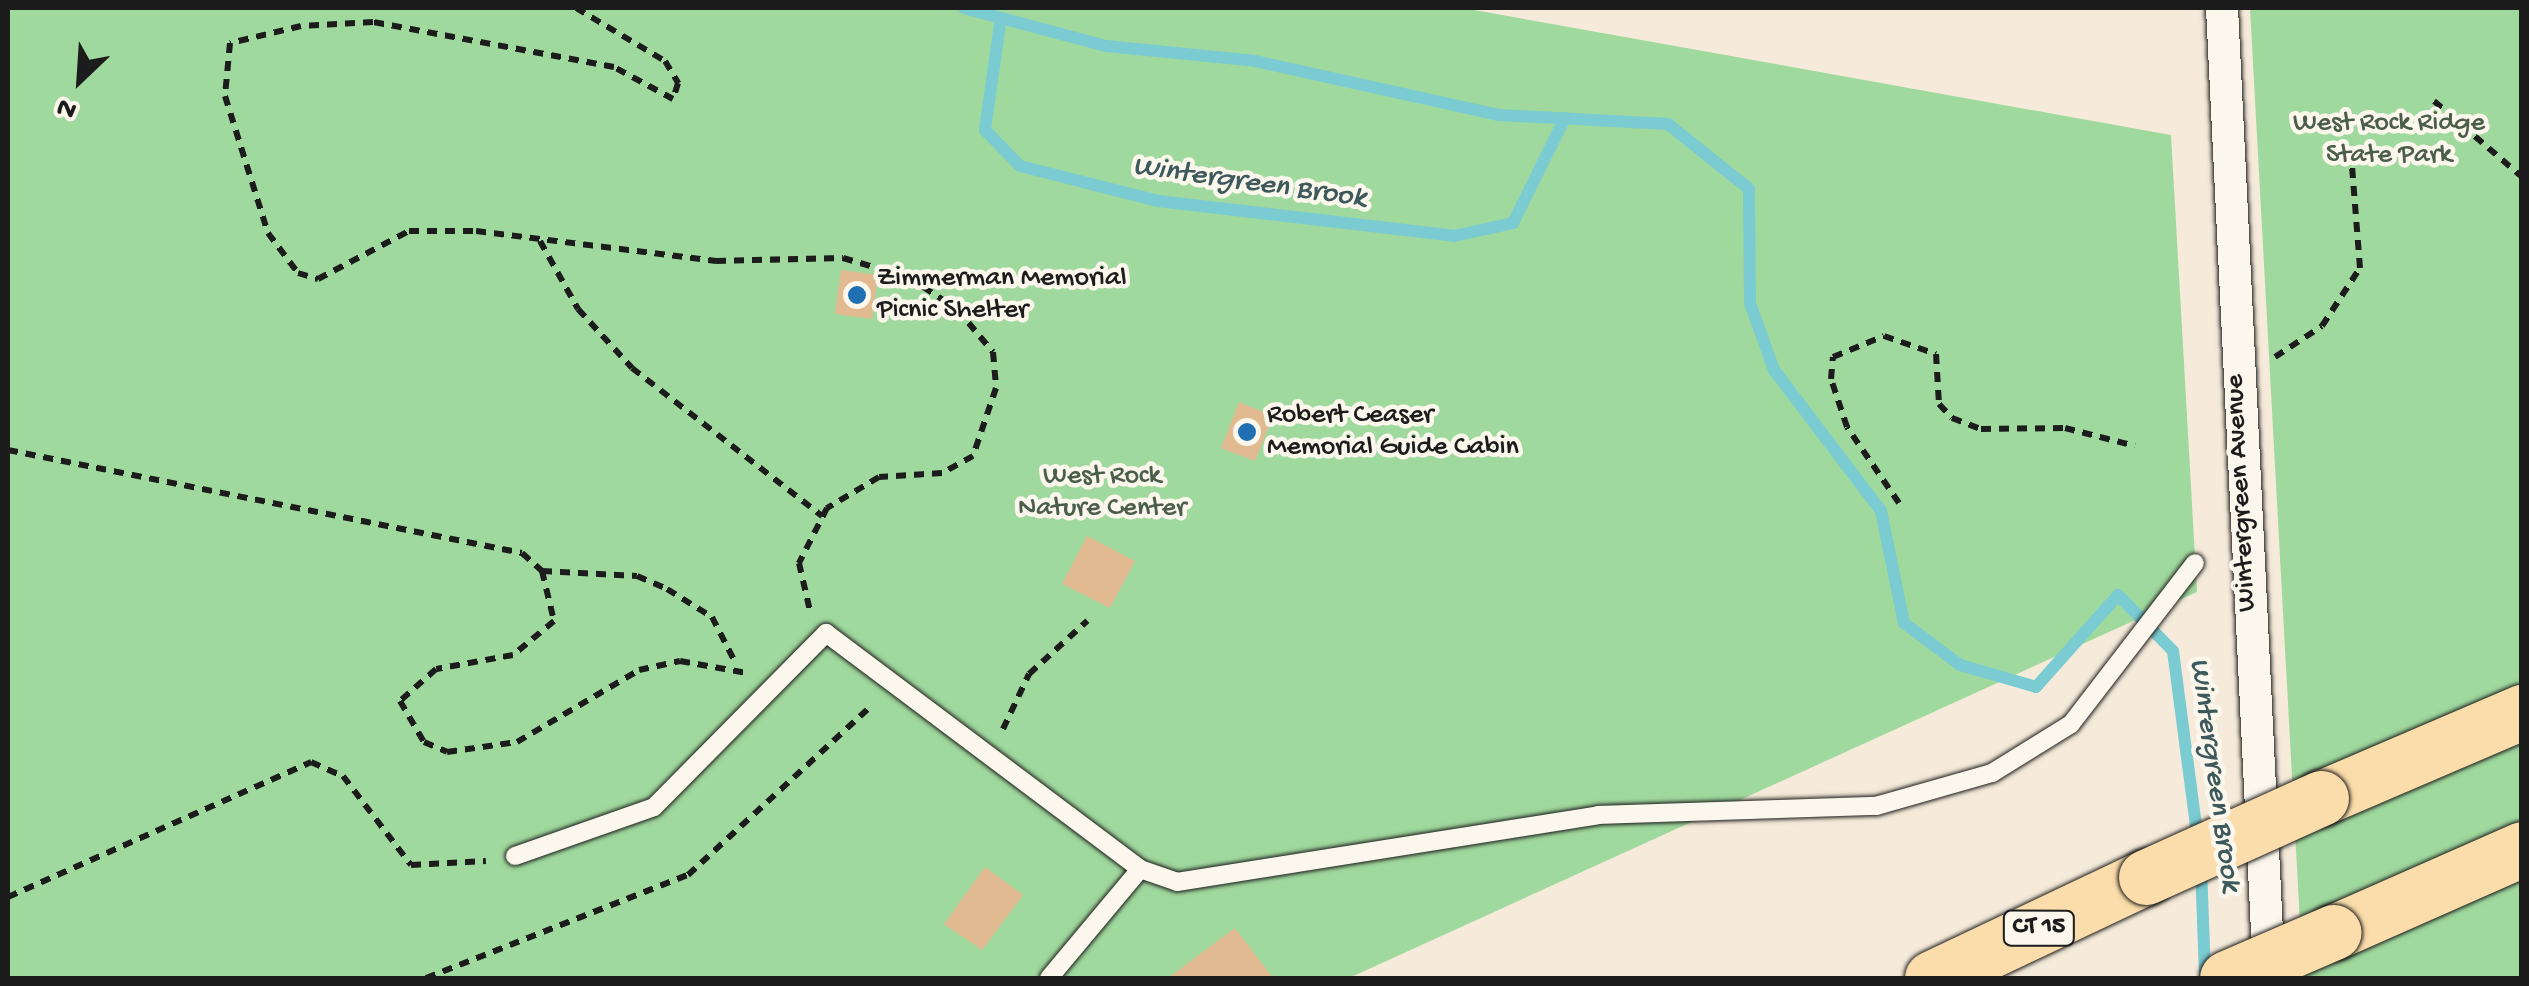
<!DOCTYPE html>
<style>
body{margin:0}
#map{position:relative;width:2529px;height:986px;overflow:hidden;background:#f6ebda;font-family:"Gochi Hand",sans-serif}
div>[style]{position:absolute}
.green>*{inset:0;background:#a0d99e}
.stream>*{height:12px;margin:-6px;padding:0 6px;transform-origin:6px;border-radius:6px;background:#7acbd2}
.building>*{inset:0;background:#e2ba92}
.path>*{height:6px;margin-top:-3px;transform-origin:0;background:repeating-linear-gradient(90deg,#1c1c1c 0 10px,transparent 0 18px)}
.roads{filter:drop-shadow(0 0 2px #1c1c1c) drop-shadow(0 0 2px #1c1c1c)}
.service>*{height:18px;margin:-9px;padding:0 9px;transform-origin:9px;border-radius:9px;background:#fbf7ec}
.minor>*{height:32px;margin:-16px;padding:0 16px;transform-origin:16px;border-radius:16px;background:#fbf7ec}
.motorway>*{height:55px;margin:-27.5px;padding:0 27.5px;transform-origin:27.5px;border-radius:27.5px;background:#fbddab}
.bridges{filter:drop-shadow(0 0 2px #1c1c1c) drop-shadow(0 0 2px #1c1c1c)}
.motorway-bridge>*{height:55px;margin:-27.5px;padding:0 27.5px;transform-origin:27.5px;border-radius:27.5px;background:#fbddab}
.dots>*{width:28px;height:28px;translate:-50% -50%;box-sizing:border-box;border:5px solid #fbf7ec;border-radius:50%}
span{translate:-50% -50%;white-space:nowrap;text-align:center;line-height:1.15;-webkit-text-stroke:9px #fbf7ec;paint-order:stroke}
.shield-label span{padding:2px 8px;background:#fbf7ec;border:2px solid;border-radius:8px;-webkit-text-stroke-width:0}
.shield-label{font-size:25px;color:#1c1c1c;font-weight:700}
.park-label{font-size:28px;color:#4a5e4a}
.poi-label{font-size:28px;color:#1c1c1c}
.left{translate:0 -50%;text-align:left}
.street-label{font-size:28px;color:#1c1c1c}
.water-label{font-size:30px;color:#3d595c;font-style:italic}
.frame{position:absolute;inset:0;border:10px solid #1c1c1c;pointer-events:none}
.north{position:absolute;left:30px;top:30px;width:100px;height:100px;-webkit-text-stroke:8px #fbf7ec;paint-order:stroke;rotate:205deg;font-size:28px;font-weight:700;line-height:40px;text-align:center;color:#1c1c1c}
.north::after{content:'';display:block;margin:auto;width:35px;height:45px;background:#1c1c1c;clip-path:polygon(50% 0,100% 100%,50% 72%,0 100%)}
</style>
<div id="map">
<div class="green">
<div style="clip-path:polygon(8px 8px,1463px 8px,2171px 135px,2197px 592px,1349px 978px,8px 978px)"></div>
<div style="clip-path:polygon(2250px 8px,2521px 8px,2521px 978px,2303px 978px)"></div>
</div>
<div class="stream">
<div style="left:964px;top:8px;width:147px;rotate:15deg"></div>
<div style="left:1106px;top:46px;width:150px;rotate:5.7deg"></div>
<div style="left:1255px;top:61px;width:249px;rotate:12.5deg"></div>
<div style="left:1498px;top:115px;width:170px;rotate:3deg"></div>
<div style="left:1668px;top:124px;width:104px;rotate:38.7deg"></div>
<div style="left:1749px;top:189px;width:114px;rotate:89.5deg"></div>
<div style="left:1750px;top:303px;width:71px;rotate:70.3deg"></div>
<div style="left:1774px;top:370px;width:177px;rotate:52.8deg"></div>
<div style="left:1881px;top:511px;width:114px;rotate:78.4deg"></div>
<div style="left:1904px;top:623px;width:70px;rotate:36.9deg"></div>
<div style="left:1960px;top:665px;width:79px;rotate:16.1deg"></div>
<div style="left:2036px;top:687px;width:123px;rotate:-48.3deg"></div>
<div style="left:2118px;top:595px;width:78px;rotate:45.5deg"></div>
<div style="left:2173px;top:651px;width:193px;rotate:82.5deg"></div>
<div style="left:1000px;top:24px;width:107px;rotate:98.1deg"></div>
<div style="left:985px;top:130px;width:50px;rotate:45.8deg"></div>
<div style="left:1020px;top:166px;width:142px;rotate:14.2deg"></div>
<div style="left:1158px;top:201px;width:298px;rotate:6.7deg"></div>
<div style="left:1454px;top:236px;width:60px;rotate:-12.4deg"></div>
<div style="left:1513px;top:223px;width:117px;rotate:-63.7deg"></div>
<div style="left:2201px;top:866px;width:110px;rotate:87.9deg"></div>
</div>
<div class="building">
<div style="clip-path:polygon(841px 270px,878px 275px,872px 319px,835px 314px)"></div>
<div style="clip-path:polygon(1239px 402px,1273px 416px,1255px 461px,1221px 448px)"></div>
<div style="clip-path:polygon(1087px 536px,1135px 561px,1110px 608px,1062px 584px)"></div>
<div style="clip-path:polygon(985px 867px,1023px 895px,982px 950px,944px 924px)"></div>
<div style="clip-path:polygon(1235px 928px,1273px 978px,1168px 978px)"></div>
</div>
<div class="path">
<div style="left:576px;top:8px;width:104px;rotate:30.8deg"></div>
<div style="left:665px;top:61px;width:26px;rotate:59deg"></div>
<div style="left:678px;top:83px;width:17px;rotate:107deg"></div>
<div style="left:673px;top:99px;width:67px;rotate:-151.5deg"></div>
<div style="left:614px;top:67px;width:245px;rotate:-169.4deg"></div>
<div style="left:373px;top:22px;width:72px;rotate:176.8deg"></div>
<div style="left:301px;top:26px;width:73px;rotate:166.5deg"></div>
<div style="left:230px;top:43px;width:53px;rotate:95.4deg"></div>
<div style="left:225px;top:96px;width:144px;rotate:72.6deg"></div>
<div style="left:268px;top:233px;width:50px;rotate:53.1deg"></div>
<div style="left:298px;top:273px;width:21px;rotate:17deg"></div>
<div style="left:318px;top:279px;width:103px;rotate:-27.8deg"></div>
<div style="left:409px;top:231px;width:67px"></div>
<div style="left:476px;top:231px;width:242px;rotate:7.1deg"></div>
<div style="left:716px;top:261px;width:127px;rotate:-1.4deg"></div>
<div style="left:843px;top:258px;width:68px;rotate:16.3deg"></div>
<div style="left:908px;top:277px;width:59px;rotate:33.1deg"></div>
<div style="left:957px;top:309px;width:56px;rotate:50.1deg"></div>
<div style="left:993px;top:352px;width:36px;rotate:85deg"></div>
<div style="left:996px;top:388px;width:72px;rotate:108.7deg"></div>
<div style="left:973px;top:456px;width:35px;rotate:151deg"></div>
<div style="left:942px;top:473px;width:63px;rotate:176.4deg"></div>
<div style="left:879px;top:477px;width:61px;rotate:149.2deg"></div>
<div style="left:827px;top:508px;width:62px;rotate:117deg"></div>
<div style="left:799px;top:563px;width:49px;rotate:77.1deg"></div>
<div style="left:2434px;top:101px;width:116px;rotate:40.8deg"></div>
<div style="left:540px;top:241px;width:78px;rotate:60.8deg"></div>
<div style="left:578px;top:309px;width:80px;rotate:47.5deg"></div>
<div style="left:632px;top:368px;width:241px;rotate:37.9deg"></div>
<div style="left:2275px;top:357px;width:56px;rotate:-33.4deg"></div>
<div style="left:2322px;top:326px;width:69px;rotate:-56.8deg"></div>
<div style="left:2360px;top:268px;width:101px;rotate:-94.5deg"></div>
<div style="left:8px;top:450px;width:524px;rotate:11.33deg"></div>
<div style="left:522px;top:553px;width:27px;rotate:42deg"></div>
<div style="left:542px;top:571px;width:51px;rotate:76.5deg"></div>
<div style="left:554px;top:621px;width:53px;rotate:140.3deg"></div>
<div style="left:513px;top:655px;width:78px;rotate:169.7deg"></div>
<div style="left:436px;top:669px;width:48px;rotate:138.4deg"></div>
<div style="left:400px;top:701px;width:48px;rotate:59.7deg"></div>
<div style="left:424px;top:742px;width:25px;rotate:23deg"></div>
<div style="left:447px;top:752px;width:71px;rotate:-8.1deg"></div>
<div style="left:517px;top:742px;width:142px;rotate:-30.5deg"></div>
<div style="left:639px;top:670px;width:42px;rotate:-12.4deg"></div>
<div style="left:680px;top:661px;width:68px;rotate:10.2deg"></div>
<div style="left:1899px;top:503px;width:92px;rotate:-124.4deg"></div>
<div style="left:1847px;top:427px;width:51px;rotate:-108.4deg"></div>
<div style="left:1831px;top:379px;width:22px;rotate:-85deg"></div>
<div style="left:1833px;top:357px;width:55px;rotate:-22.4deg"></div>
<div style="left:1884px;top:336px;width:55px;rotate:19.1deg"></div>
<div style="left:1936px;top:354px;width:50px;rotate:86.6deg"></div>
<div style="left:1939px;top:404px;width:19px;rotate:47deg"></div>
<div style="left:1952px;top:418px;width:31px;rotate:21deg"></div>
<div style="left:1981px;top:429px;width:84px;rotate:-0.7deg"></div>
<div style="left:2065px;top:428px;width:72px;rotate:14.4deg"></div>
<div style="left:542px;top:571px;width:95px;rotate:3deg"></div>
<div style="left:637px;top:576px;width:33px;rotate:23deg"></div>
<div style="left:667px;top:589px;width:53px;rotate:31.9deg"></div>
<div style="left:712px;top:617px;width:53px;rotate:62.9deg"></div>
<div style="left:1003px;top:729px;width:61px;rotate:-64.7deg"></div>
<div style="left:1029px;top:674px;width:79px;rotate:-42.4deg"></div>
<div style="left:8px;top:897px;width:332px;rotate:-24deg"></div>
<div style="left:311px;top:762px;width:35px;rotate:24deg"></div>
<div style="left:343px;top:776px;width:112px;rotate:52.6deg"></div>
<div style="left:411px;top:865px;width:75px;rotate:-3.1deg"></div>
<div style="left:426px;top:978px;width:282px;rotate:-21.5deg"></div>
<div style="left:688px;top:875px;width:251px;rotate:-42.7deg"></div>
</div>
<div class="roads">
<div class="service">
<div style="left:515px;top:856px;width:147px;rotate:-19.4deg"></div>
<div style="left:654px;top:807px;width:245px;rotate:-45.3deg"></div>
<div style="left:826px;top:633px;width:393px;rotate:36.9deg"></div>
<div style="left:1140px;top:869px;width:39px;rotate:19deg"></div>
<div style="left:1177px;top:882px;width:426px;rotate:-9deg"></div>
<div style="left:1598px;top:815px;width:278px;rotate:-1.9deg"></div>
<div style="left:1876px;top:806px;width:121px;rotate:-15.9deg"></div>
<div style="left:1992px;top:773px;width:93px;rotate:-31.8deg"></div>
<div style="left:2071px;top:724px;width:203px;rotate:-52.4deg"></div>
<div style="left:1049px;top:978px;width:142px;rotate:-50.1deg"></div>
</div>
<div class="minor">
<div style="left:2222px;top:8px;width:967px;rotate:87.21deg"></div>
</div>
<div class="motorway">
<div style="left:2321px;top:798px;width:219px;rotate:-23.2deg"></div>
<div style="left:2334px;top:932px;width:206px;rotate:-23.8deg"></div>
<div style="left:1932px;top:978px;width:237px;rotate:-25.3deg"></div>
</div>
</div>
<div class="bridges">
<div class="motorway-bridge">
<div style="left:2146px;top:877px;width:192px;rotate:-24.3deg"></div>
<div style="left:2227px;top:978px;width:116px;rotate:-23.3deg"></div>
</div>
</div>
<div class="dots">
<div style="left:857px;top:295px;background:#1f6fb2"></div>
<div style="left:1247px;top:432px;background:#1f6fb2"></div>
</div>
<div class="shield-label">
<span style="left:2039px;top:928px">CT 15</span>
</div>
<div class="park-label">
<span style="left:2389px;top:140px">West Rock Ridge<br>State Park</span>
<span style="left:1102px;top:493px">West Rock<br>Nature Center</span>
</div>
<div class="poi-label">
<span class="left" style="left:877px;top:295px">Zimmerman Memorial<br>Picnic Shelter</span>
<span class="left" style="left:1267px;top:432px">Robert Ceaser<br>Memorial Guide Cabin</span>
</div>
<div class="street-label">
<span style="left:2242px;top:493px;rotate:-93deg">Wintergreen Avenue</span>
</div>
<div class="water-label">
<span style="left:1249px;top:184px;rotate:8deg">Wintergreen Brook</span>
<span style="left:2213px;top:775px;rotate:82deg">Wintergreen Brook</span>
</div>
<div class="frame"></div>
<div class="north">N</div>
</div>
